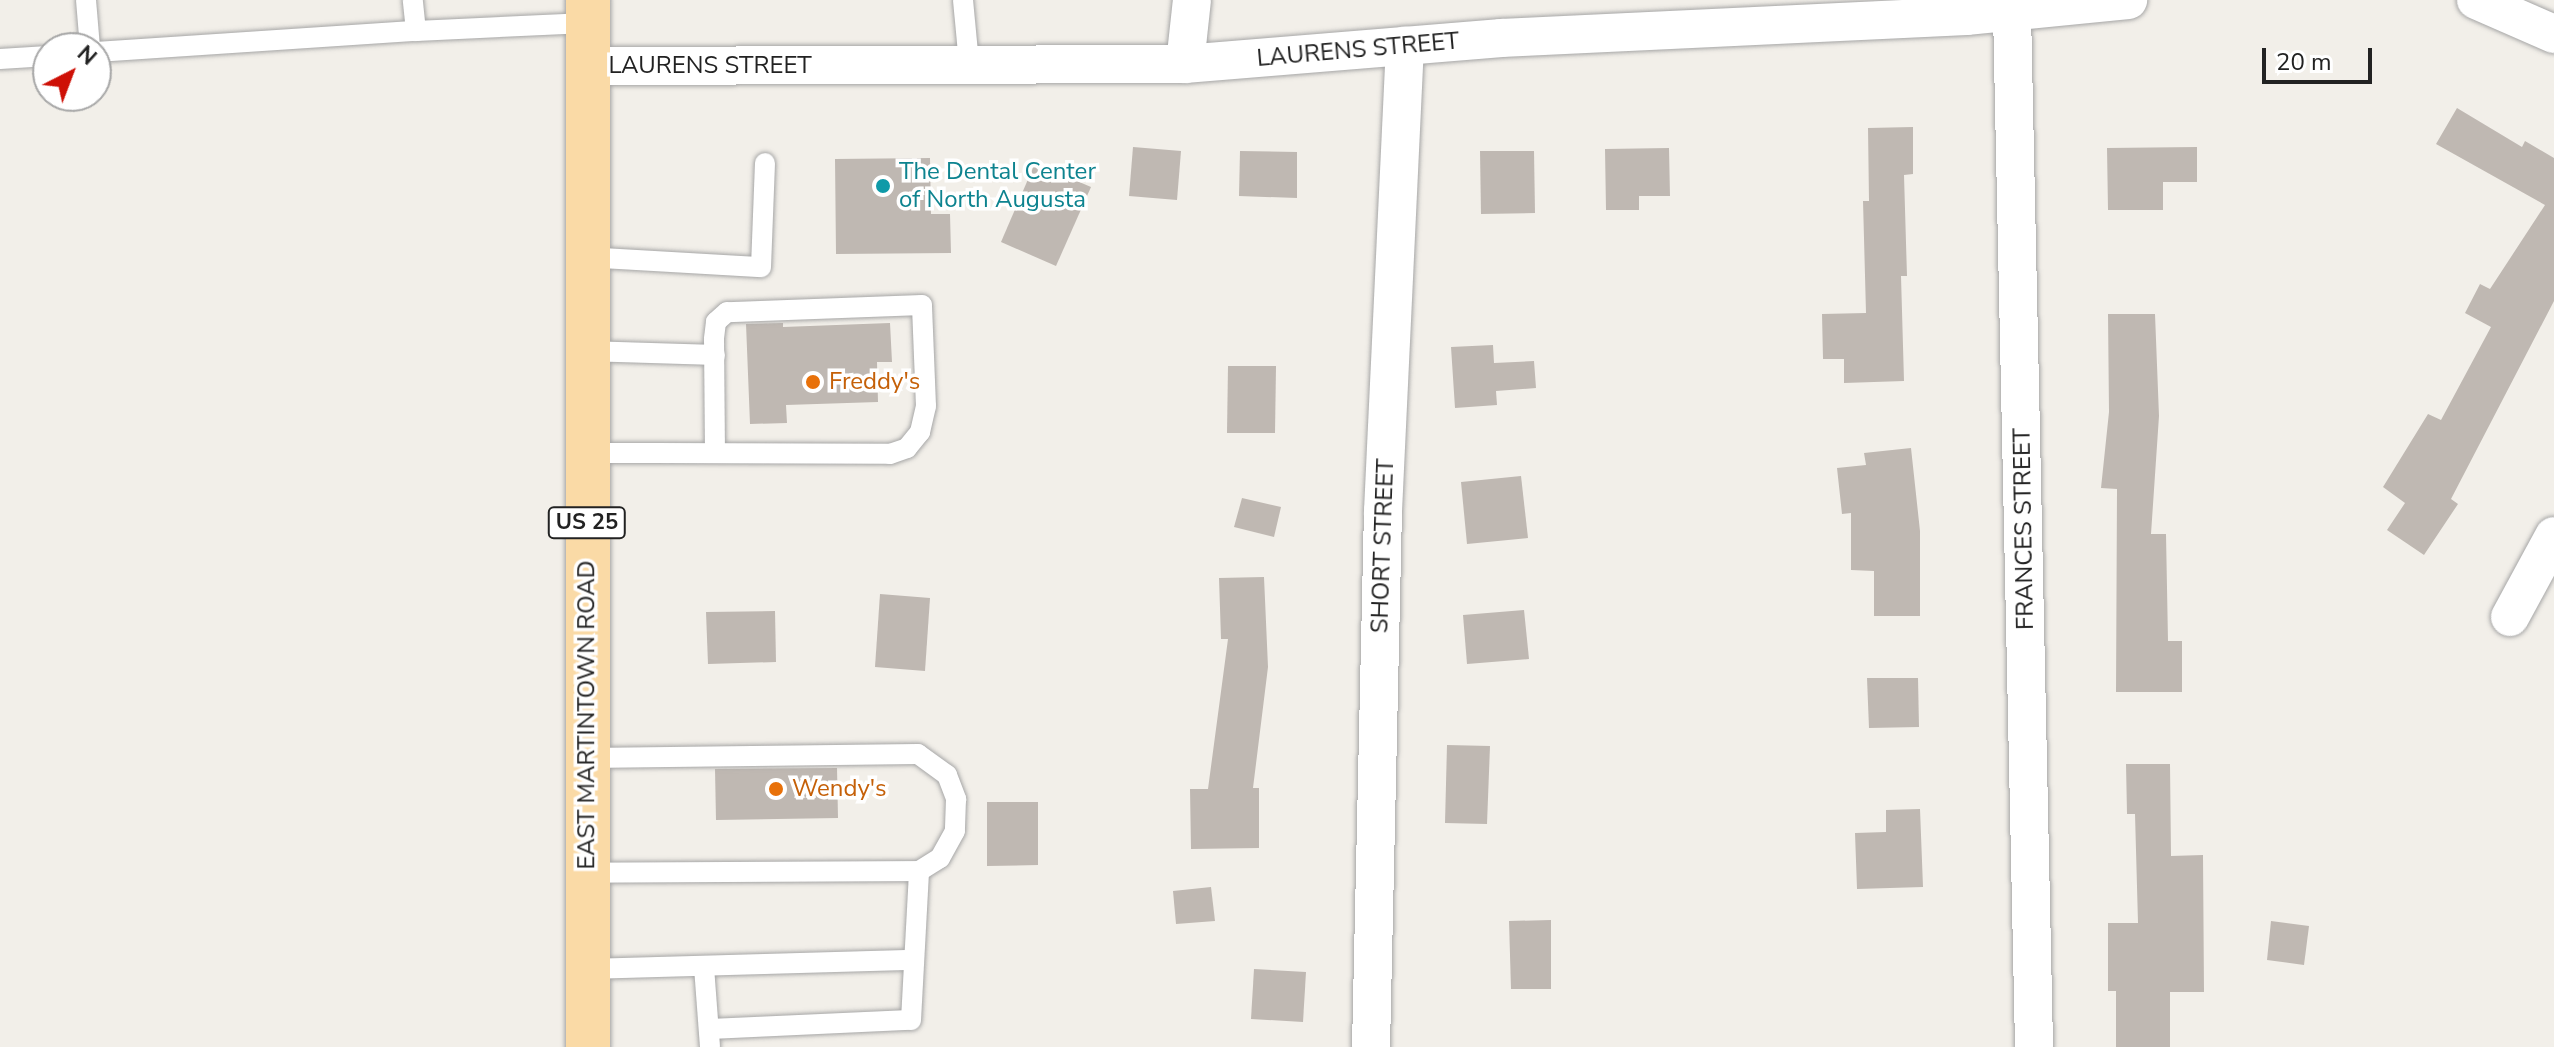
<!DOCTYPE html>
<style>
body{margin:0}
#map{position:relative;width:2554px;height:1047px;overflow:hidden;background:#f2efe9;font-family:"Nunito Sans",sans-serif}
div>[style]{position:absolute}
.building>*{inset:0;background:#bfb8b2}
.roads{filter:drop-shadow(0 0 2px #a6a6a6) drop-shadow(0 0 2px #a6a6a6)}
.lane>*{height:20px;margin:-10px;padding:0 10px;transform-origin:10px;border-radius:10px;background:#fff}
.street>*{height:38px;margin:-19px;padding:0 19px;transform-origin:19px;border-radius:19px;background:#fff}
.primary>*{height:44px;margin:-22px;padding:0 22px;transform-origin:22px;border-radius:22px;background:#fadaa6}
.dots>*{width:22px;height:22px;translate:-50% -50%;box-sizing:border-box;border:4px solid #fff;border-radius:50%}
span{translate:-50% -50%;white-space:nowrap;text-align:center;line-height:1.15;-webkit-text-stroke:7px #fff;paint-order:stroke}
.shield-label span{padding:2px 6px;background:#fff;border:2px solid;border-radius:6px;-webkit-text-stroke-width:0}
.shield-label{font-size:22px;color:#222;font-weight:700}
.street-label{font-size:24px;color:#222}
.culture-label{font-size:24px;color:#0d838f}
.left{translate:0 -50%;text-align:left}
.food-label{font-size:24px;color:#c56008}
.north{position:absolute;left:32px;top:32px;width:80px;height:80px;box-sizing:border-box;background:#fff;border:2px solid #a7a7a7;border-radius:50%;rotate:42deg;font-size:22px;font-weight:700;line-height:32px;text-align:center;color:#222}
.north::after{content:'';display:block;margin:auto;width:28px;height:36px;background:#ce1006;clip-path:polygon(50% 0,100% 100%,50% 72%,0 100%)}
.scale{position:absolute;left:2262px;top:48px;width:110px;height:36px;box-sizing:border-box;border:4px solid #222;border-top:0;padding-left:10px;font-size:24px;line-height:28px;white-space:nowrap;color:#222;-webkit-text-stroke:6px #fff;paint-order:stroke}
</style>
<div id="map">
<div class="building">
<div style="clip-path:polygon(2457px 108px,2522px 147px,2525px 141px,2554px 158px,2554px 301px,2451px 499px,2458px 504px,2424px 555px,2387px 530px,2405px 503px,2383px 487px,2428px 414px,2441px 420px,2491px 327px,2465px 313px,2480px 284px,2490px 289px,2545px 205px,2436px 144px)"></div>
<div style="clip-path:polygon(1913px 127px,1913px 174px,1904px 175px,1907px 276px,1901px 276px,1904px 381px,1844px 383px,1844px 359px,1823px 359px,1822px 314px,1866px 313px,1863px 201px,1869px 201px,1868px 128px)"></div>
<div style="clip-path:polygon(1133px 147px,1181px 151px,1177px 200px,1129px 196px)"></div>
<div style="clip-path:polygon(2197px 147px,2197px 182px,2163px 182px,2163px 210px,2108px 210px,2107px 148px)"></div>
<div style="clip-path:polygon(1669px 148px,1670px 196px,1639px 196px,1639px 210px,1606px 210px,1605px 149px)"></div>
<div style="clip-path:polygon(1240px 151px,1297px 152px,1297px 198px,1239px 196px)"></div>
<div style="clip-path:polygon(1480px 151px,1534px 151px,1535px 213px,1481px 214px)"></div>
<div style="clip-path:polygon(930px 158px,931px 214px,950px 214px,951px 253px,836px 254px,835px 159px)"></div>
<div style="clip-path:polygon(1035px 163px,1091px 187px,1056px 266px,1001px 242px)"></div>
<div style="clip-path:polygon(2108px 314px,2155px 314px,2159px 416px,2151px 534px,2166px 534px,2168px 641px,2182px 641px,2182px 692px,2116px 692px,2117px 489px,2101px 488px,2109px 412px)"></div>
<div style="clip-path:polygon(783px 323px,783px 327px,890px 323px,892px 362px,877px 362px,878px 402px,786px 405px,787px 423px,750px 424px,746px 324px)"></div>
<div style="clip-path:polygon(1493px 345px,1494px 363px,1534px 361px,1536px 388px,1496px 391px,1497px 405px,1455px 408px,1451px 347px)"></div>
<div style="clip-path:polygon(1228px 366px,1276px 366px,1275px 433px,1227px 433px)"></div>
<div style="clip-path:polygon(1911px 448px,1920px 531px,1920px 616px,1874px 616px,1874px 571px,1851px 570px,1851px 513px,1842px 514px,1837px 468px,1866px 465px,1864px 453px)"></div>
<div style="clip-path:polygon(1521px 476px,1528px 538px,1467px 544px,1461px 482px)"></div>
<div style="clip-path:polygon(1242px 498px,1281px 507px,1274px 537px,1234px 527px)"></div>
<div style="clip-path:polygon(1264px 577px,1268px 667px,1253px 788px,1259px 788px,1259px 848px,1191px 849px,1190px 789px,1208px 789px,1228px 639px,1221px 639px,1219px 578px)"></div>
<div style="clip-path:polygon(880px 594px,930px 598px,925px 671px,875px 667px)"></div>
<div style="clip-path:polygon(1524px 610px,1529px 659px,1467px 664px,1463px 615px)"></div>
<div style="clip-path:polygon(775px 611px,776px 662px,708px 664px,706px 612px)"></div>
<div style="clip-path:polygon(1867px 678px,1918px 678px,1919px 727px,1869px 728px)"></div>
<div style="clip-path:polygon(1447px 745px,1490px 746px,1487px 824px,1445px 823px)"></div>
<div style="clip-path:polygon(2126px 764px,2170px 764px,2171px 856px,2203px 855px,2204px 992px,2170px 992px,2170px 1047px,2116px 1047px,2116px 991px,2108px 991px,2108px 923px,2138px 923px,2135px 814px,2127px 814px)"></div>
<div style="clip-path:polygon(837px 768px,838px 818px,716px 820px,715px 769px)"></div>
<div style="clip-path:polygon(987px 802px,1038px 802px,1038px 865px,987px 866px)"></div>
<div style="clip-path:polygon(1920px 809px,1923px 887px,1857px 889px,1855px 833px,1886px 832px,1886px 810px)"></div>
<div style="clip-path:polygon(1211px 887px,1215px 921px,1176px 924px,1173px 891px)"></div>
<div style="clip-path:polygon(1551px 920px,1551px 989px,1511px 989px,1509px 921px)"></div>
<div style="clip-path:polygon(2271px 921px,2309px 926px,2304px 965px,2267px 960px)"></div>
<div style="clip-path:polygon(1254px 969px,1306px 972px,1303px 1022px,1251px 1019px)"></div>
</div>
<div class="roads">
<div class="lane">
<div style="left:86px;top:0;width:48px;rotate:85.2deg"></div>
<div style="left:963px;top:0;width:64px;rotate:84.6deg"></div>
<div style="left:416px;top:31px;width:171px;rotate:-2.7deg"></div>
<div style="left:96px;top:52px;width:321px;rotate:-3.8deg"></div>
<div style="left:416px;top:31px;width:31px;rotate:-96deg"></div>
<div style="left:0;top:59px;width:48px;rotate:-3.6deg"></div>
<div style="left:586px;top:257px;width:175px;rotate:3.3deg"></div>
<div style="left:761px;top:267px;width:104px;rotate:-87.8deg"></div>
<div style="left:587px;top:351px;width:128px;rotate:1.8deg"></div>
<div style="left:586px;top:453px;width:67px"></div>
<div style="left:653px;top:453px;width:237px;rotate:0.2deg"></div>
<div style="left:890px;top:454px;width:18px;rotate:-19deg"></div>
<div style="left:907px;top:448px;width:21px;rotate:-51deg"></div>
<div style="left:920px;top:432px;width:27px;rotate:-77deg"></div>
<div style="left:926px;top:406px;width:101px;rotate:-92.3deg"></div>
<div style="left:922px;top:305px;width:195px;rotate:177.9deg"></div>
<div style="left:727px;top:312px;width:15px;rotate:138deg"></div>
<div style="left:716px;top:322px;width:17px;rotate:97deg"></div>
<div style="left:714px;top:339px;width:114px;rotate:89.5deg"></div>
<div style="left:587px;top:758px;width:331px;rotate:-0.7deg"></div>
<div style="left:918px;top:754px;width:36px;rotate:36deg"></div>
<div style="left:947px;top:775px;width:26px;rotate:69deg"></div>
<div style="left:956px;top:799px;width:32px;rotate:92deg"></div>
<div style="left:955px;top:831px;width:31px;rotate:119deg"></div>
<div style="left:940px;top:858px;width:25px;rotate:148deg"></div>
<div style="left:919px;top:871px;width:332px;rotate:179.7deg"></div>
<div style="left:704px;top:967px;width:80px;rotate:85.7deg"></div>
<div style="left:588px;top:969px;width:326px;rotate:-1.6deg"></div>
<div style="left:709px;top:1029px;width:202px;rotate:-2.6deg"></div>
<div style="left:911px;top:1020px;width:149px;rotate:-86.9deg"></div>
</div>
<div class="street">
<div style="left:2476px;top:0;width:85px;rotate:23.6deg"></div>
<div style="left:2012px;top:12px;width:1035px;rotate:88.78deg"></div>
<div style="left:1185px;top:64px;width:64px;rotate:-83.8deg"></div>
<div style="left:586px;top:66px;width:599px;rotate:-0.19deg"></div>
<div style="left:1185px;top:64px;width:317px;rotate:-4.7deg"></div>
<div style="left:1501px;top:38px;width:466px;rotate:-2.7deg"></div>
<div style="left:1966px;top:16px;width:163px;rotate:-5.6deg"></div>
<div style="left:2510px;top:617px;width:92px;rotate:-61.5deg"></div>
<div style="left:1371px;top:1047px;width:536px;rotate:-88.72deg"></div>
<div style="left:1383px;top:511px;width:466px;rotate:-87.3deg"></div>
</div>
<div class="primary">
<div style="left:588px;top:1047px;width:1047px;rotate:-90deg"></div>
</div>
</div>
<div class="dots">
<div style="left:883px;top:186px;background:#0f9aa8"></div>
<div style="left:813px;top:382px;background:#e8710a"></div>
<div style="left:776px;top:789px;background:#e8710a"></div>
</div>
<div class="shield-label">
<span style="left:587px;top:523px">US 25</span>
</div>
<div class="street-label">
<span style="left:1358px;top:50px;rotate:-5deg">LAURENS STREET</span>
<span style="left:710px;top:66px">LAURENS STREET</span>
<span style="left:2024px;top:529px;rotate:-91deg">FRANCES STREET</span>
<span style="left:1383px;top:546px;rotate:-88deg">SHORT STREET</span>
<span style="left:587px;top:715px;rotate:-90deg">EAST MARTINTOWN ROAD</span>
</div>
<div class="culture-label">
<span class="left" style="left:899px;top:186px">The Dental Center<br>of North Augusta</span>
</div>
<div class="food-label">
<span class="left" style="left:829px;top:382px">Freddy's</span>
<span class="left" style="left:792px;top:789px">Wendy's</span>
</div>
<div class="north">N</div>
<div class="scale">20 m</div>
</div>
